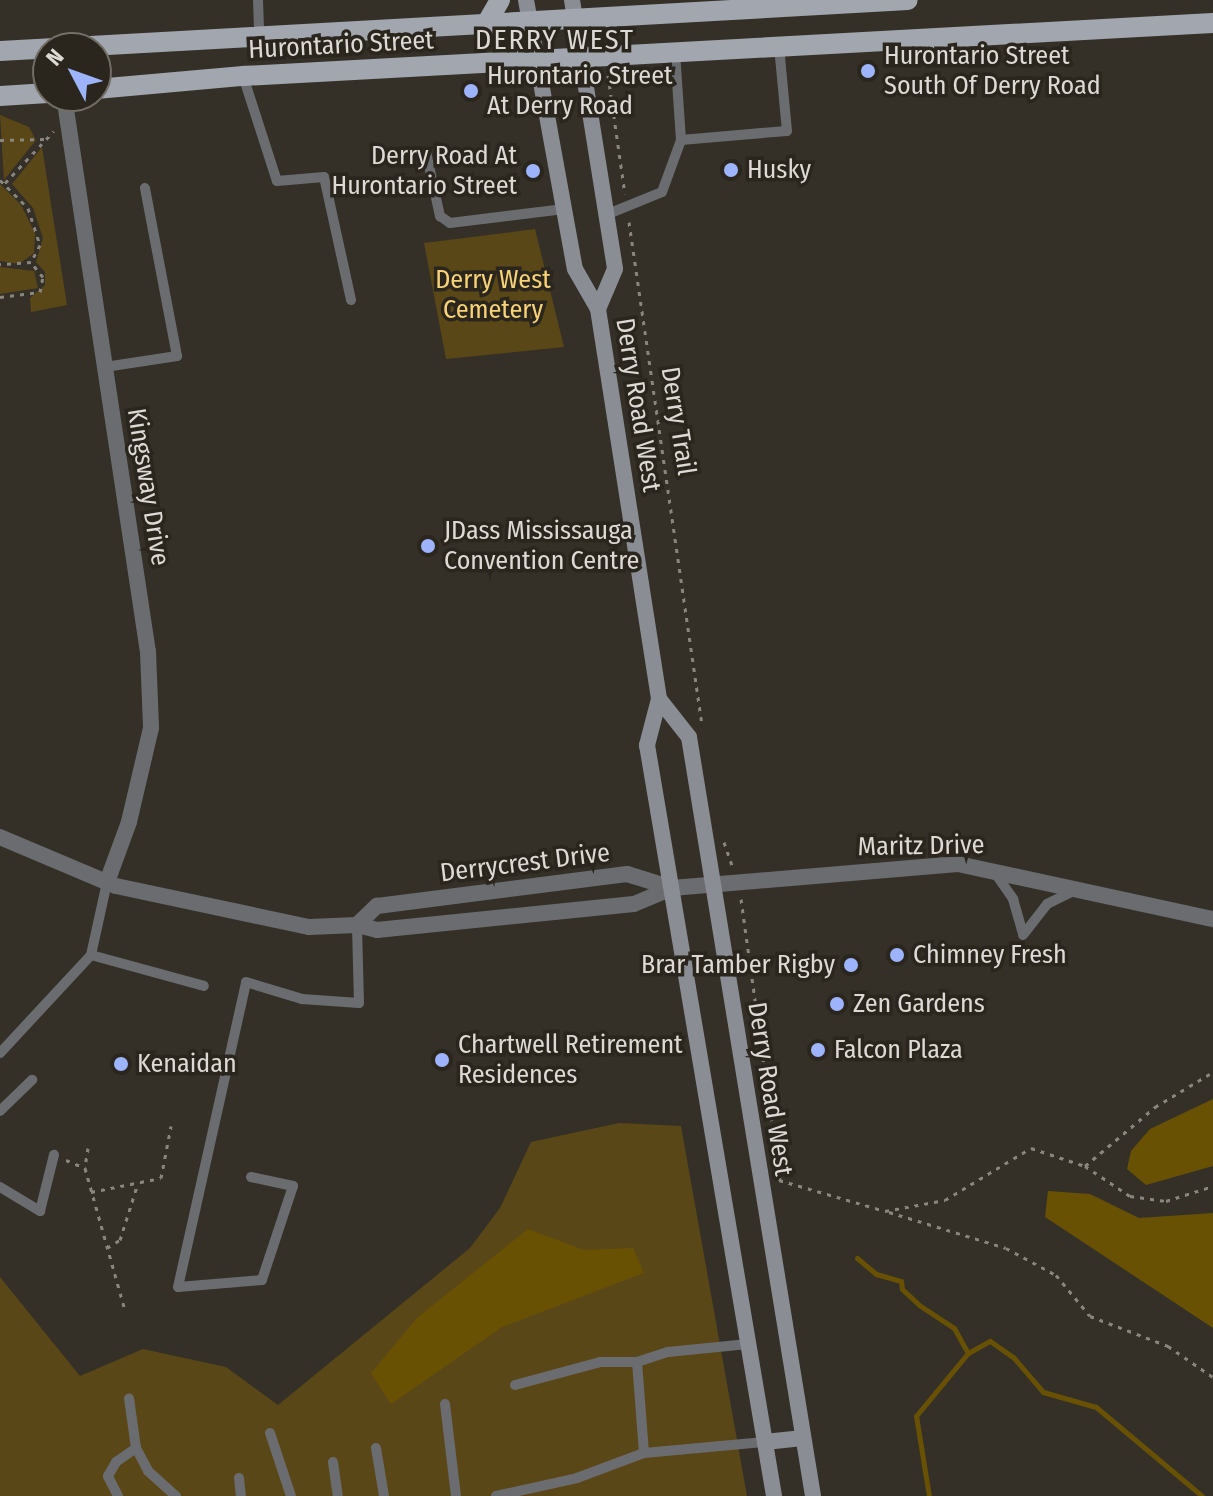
<!DOCTYPE html>
<style>
body{margin:0}
#map{position:relative;width:1213px;height:1496px;overflow:hidden;background:#343027;font-family:"Fira Sans Condensed",sans-serif}
div>[style]{position:absolute}
.green>*{inset:0;background:#5a4717}
.water>*{inset:0;background:#695104}
.stream>*{height:5px;margin:-2.5px;padding:0 2.5px;transform-origin:2.5px;border-radius:2.5px;background:#695104}
.path>*{height:3px;margin-top:-1.5px;transform-origin:0;background:repeating-linear-gradient(90deg,#89867f 0 4px,transparent 0 10px)}
.service>*{height:10px;margin:-5px;padding:0 5px;transform-origin:5px;border-radius:5px;background:#6a6c70}
.minor>*{height:16px;margin:-8px;padding:0 8px;transform-origin:8px;border-radius:8px;background:#6a6c70}
.tertiary>*{height:16px;margin:-8px;padding:0 8px;transform-origin:8px;border-radius:8px;background:#6a6c70}
.secondary>*{height:16px;margin:-8px;padding:0 8px;transform-origin:8px;border-radius:8px;background:#8a8d94}
.primary>*{height:20px;margin:-10px;padding:0 10px;transform-origin:10px;border-radius:10px;background:#a2a6af}
.dots>*{width:22px;height:22px;translate:-50% -50%;box-sizing:border-box;border:4px solid #2a261d;border-radius:50%}
span{translate:-50% -50%;white-space:nowrap;text-align:center;line-height:1.15;-webkit-text-stroke:7px #2a261d;paint-order:stroke}
.street-label{font-size:26px;color:#dddad5}
.poi-label{font-size:26px;color:#dddad5}
.left{translate:0 -50%;text-align:left}
.right{translate:-100% -50%;text-align:right}
.park-label{font-size:26px;color:#f7d276}
.neighbourhood-label{font-size:28px;color:#dddad5;letter-spacing:2px}
.north{position:absolute;left:32px;top:32px;width:80px;height:80px;box-sizing:border-box;background:#2a261d;border:2px solid #726e67;border-radius:50%;rotate:311deg;font-size:22px;font-weight:700;line-height:32px;text-align:center;color:#dddad5}
.north::after{content:'';display:block;margin:auto;width:28px;height:36px;background:#9db4fd;clip-path:polygon(50% 0,100% 100%,50% 72%,0 100%)}
</style>
<div id="map">
<div class="green">
<div style="clip-path:polygon(0 115px,29px 127px,36px 140px,4px 180px)"></div>
<div style="clip-path:polygon(42px 147px,67px 305px,31px 312px,30px 298px,45px 285px,45px 272px,36px 262px,43px 238px,33px 208px,12px 184px)"></div>
<div style="clip-path:polygon(0 184px,21px 205px,35px 233px,34px 253px,19px 264px,0 261px)"></div>
<div style="clip-path:polygon(535px 229px,564px 347px,446px 359px,424px 243px)"></div>
<div style="clip-path:polygon(0 267px,34px 271px,38px 288px,0 294px)"></div>
<div style="clip-path:polygon(619px 1123px,681px 1126px,747px 1496px,0 1496px,0 1277px,80px 1376px,143px 1349px,226px 1367px,278px 1405px,470px 1248px,500px 1208px,531px 1142px)"></div>
</div>
<div class="water">
<div style="clip-path:polygon(1213px 1099px,1213px 1166px,1146px 1185px,1127px 1169px,1131px 1151px,1150px 1129px)"></div>
<div style="clip-path:polygon(1048px 1191px,1090px 1194px,1139px 1218px,1213px 1213px,1213px 1328px,1045px 1217px)"></div>
<div style="clip-path:polygon(528px 1229px,584px 1250px,633px 1248px,644px 1273px,502px 1327px,391px 1404px,371px 1373px,417px 1318px)"></div>
</div>
<div class="stream">
<div style="left:857px;top:1258px;width:25px;rotate:40deg"></div>
<div style="left:876px;top:1274px;width:26px;rotate:16deg"></div>
<div style="left:901px;top:1281px;width:8px;rotate:83deg"></div>
<div style="left:902px;top:1289px;width:23px;rotate:43deg"></div>
<div style="left:919px;top:1305px;width:42px;rotate:33.3deg"></div>
<div style="left:954px;top:1328px;width:29px;rotate:61deg"></div>
<div style="left:929px;top:1496px;width:81px;rotate:-99.2deg"></div>
<div style="left:916px;top:1416px;width:82px;rotate:-50.5deg"></div>
<div style="left:968px;top:1353px;width:25px;rotate:-29deg"></div>
<div style="left:990px;top:1341px;width:29px;rotate:35deg"></div>
<div style="left:1014px;top:1358px;width:45px;rotate:49.5deg"></div>
<div style="left:1043px;top:1392px;width:55px;rotate:15.8deg"></div>
<div style="left:1096px;top:1407px;width:138px;rotate:40deg"></div>
</div>
<div class="path">
<div style="left:608px;top:75px;width:120px;rotate:81.9deg"></div>
<div style="left:0;top:140px;width:44px;rotate:-1.3deg"></div>
<div style="left:0;top:180px;width:40px;rotate:45deg"></div>
<div style="left:28px;top:208px;width:39px;rotate:72deg"></div>
<div style="left:40px;top:245px;width:19px;rotate:118deg"></div>
<div style="left:31px;top:262px;width:31px;rotate:176deg"></div>
<div style="left:5px;top:183px;width:71px;rotate:-46.7deg"></div>
<div style="left:629px;top:222px;width:508px;rotate:81.74deg"></div>
<div style="left:0;top:297px;width:40px;rotate:-7.1deg"></div>
<div style="left:40px;top:292px;width:15px;rotate:-79deg"></div>
<div style="left:43px;top:277px;width:19px;rotate:-129deg"></div>
<div style="left:724px;top:842px;width:24px;rotate:71deg"></div>
<div style="left:741px;top:899px;width:284px;rotate:82.1deg"></div>
<div style="left:88px;top:1148px;width:20px;rotate:99deg"></div>
<div style="left:85px;top:1168px;width:144px;rotate:74.3deg"></div>
<div style="left:66px;top:1160px;width:21px;rotate:23deg"></div>
<div style="left:1085px;top:1166px;width:92px;rotate:-40.1deg"></div>
<div style="left:1155px;top:1107px;width:68px;rotate:-31.1deg"></div>
<div style="left:779px;top:1180px;width:110px;rotate:16.3deg"></div>
<div style="left:885px;top:1211px;width:61px;rotate:-10.4deg"></div>
<div style="left:945px;top:1200px;width:100px;rotate:-31.2deg"></div>
<div style="left:1031px;top:1148px;width:57px;rotate:18.4deg"></div>
<div style="left:1085px;top:1166px;width:54px;rotate:33.7deg"></div>
<div style="left:1130px;top:1196px;width:36px;rotate:8deg"></div>
<div style="left:1166px;top:1201px;width:49px;rotate:-17.7deg"></div>
<div style="left:91px;top:1192px;width:71px;rotate:-11.3deg"></div>
<div style="left:161px;top:1178px;width:53px;rotate:-79.1deg"></div>
<div style="left:889px;top:1212px;width:122px;rotate:17.1deg"></div>
<div style="left:1006px;top:1248px;width:57px;rotate:28.4deg"></div>
<div style="left:1056px;top:1275px;width:53px;rotate:50.3deg"></div>
<div style="left:1090px;top:1316px;width:84px;rotate:21deg"></div>
<div style="left:1168px;top:1346px;width:55px;rotate:34.6deg"></div>
<div style="left:107px;top:1248px;width:15px;rotate:-32deg"></div>
<div style="left:120px;top:1240px;width:60px;rotate:-72.5deg"></div>
</div>
<div class="service">
<div style="left:258px;top:0;width:38px;rotate:88deg"></div>
<div style="left:675px;top:52px;width:88px;rotate:86.1deg"></div>
<div style="left:243px;top:76px;width:110px;rotate:72.1deg"></div>
<div style="left:277px;top:181px;width:47px;rotate:-4.9deg"></div>
<div style="left:324px;top:177px;width:126px;rotate:77.6deg"></div>
<div style="left:426px;top:152px;width:66px;rotate:77.7deg"></div>
<div style="left:440px;top:216px;width:12px;rotate:35deg"></div>
<div style="left:450px;top:223px;width:115px;rotate:-7deg"></div>
<div style="left:608px;top:214px;width:58px;rotate:-22.2deg"></div>
<div style="left:662px;top:192px;width:55px;rotate:-69.9deg"></div>
<div style="left:681px;top:140px;width:106px;rotate:-4.9deg"></div>
<div style="left:787px;top:131px;width:84px;rotate:-95.4deg"></div>
<div style="left:105px;top:367px;width:73px;rotate:-8.7deg"></div>
<div style="left:177px;top:356px;width:171px;rotate:-100.8deg"></div>
<div style="left:995px;top:873px;width:32px;rotate:55deg"></div>
<div style="left:1013px;top:899px;width:35px;rotate:74deg"></div>
<div style="left:1023px;top:935px;width:39px;rotate:-52deg"></div>
<div style="left:1047px;top:904px;width:30px;rotate:-26deg"></div>
<div style="left:91px;top:955px;width:117px;rotate:15.3deg"></div>
<div style="left:0;top:1053px;width:134px;rotate:-47.1deg"></div>
<div style="left:91px;top:955px;width:75px;rotate:-77.6deg"></div>
<div style="left:0;top:1111px;width:45px;rotate:-44.1deg"></div>
<div style="left:251px;top:1177px;width:43px;rotate:12.1deg"></div>
<div style="left:293px;top:1186px;width:99px;rotate:108.3deg"></div>
<div style="left:262px;top:1280px;width:84px;rotate:175.2deg"></div>
<div style="left:178px;top:1287px;width:312px;rotate:-77.4deg"></div>
<div style="left:246px;top:982px;width:59px;rotate:16.9deg"></div>
<div style="left:302px;top:999px;width:57px;rotate:4deg"></div>
<div style="left:359px;top:1003px;width:78px;rotate:-91.5deg"></div>
<div style="left:0;top:1187px;width:47px;rotate:31deg"></div>
<div style="left:40px;top:1211px;width:58px;rotate:-76deg"></div>
<div style="left:637px;top:1362px;width:33px;rotate:-18deg"></div>
<div style="left:668px;top:1352px;width:80px;rotate:-5.7deg"></div>
<div style="left:515px;top:1385px;width:88px;rotate:-15.1deg"></div>
<div style="left:600px;top:1362px;width:37px"></div>
<div style="left:637px;top:1362px;width:91px;rotate:85.6deg"></div>
<div style="left:644px;top:1453px;width:121px;rotate:-5.2deg"></div>
<div style="left:445px;top:1404px;width:93px;rotate:83.2deg"></div>
<div style="left:270px;top:1433px;width:66px;rotate:71.6deg"></div>
<div style="left:136px;top:1448px;width:26px;rotate:62deg"></div>
<div style="left:148px;top:1471px;width:38px;rotate:42deg"></div>
<div style="left:376px;top:1448px;width:49px;rotate:80.5deg"></div>
<div style="left:333px;top:1462px;width:34px;rotate:82deg"></div>
<div style="left:239px;top:1478px;width:18px;rotate:84deg"></div>
<div style="left:118px;top:1496px;width:22px;rotate:-117deg"></div>
<div style="left:108px;top:1476px;width:16px;rotate:-60deg"></div>
<div style="left:116px;top:1462px;width:24px;rotate:-35deg"></div>
<div style="left:136px;top:1448px;width:50px;rotate:-98deg"></div>
<div style="left:496px;top:1496px;width:83px;rotate:-12.5deg"></div>
<div style="left:577px;top:1478px;width:72px;rotate:-20.5deg"></div>
</div>
<div class="minor">
<div style="left:64px;top:96px;width:562px;rotate:81.41deg"></div>
<div style="left:148px;top:652px;width:76px;rotate:87.7deg"></div>
<div style="left:151px;top:728px;width:97px;rotate:103.2deg"></div>
<div style="left:129px;top:822px;width:64px;rotate:110.1deg"></div>
<div style="left:0;top:837px;width:126px;rotate:22.9deg"></div>
<div style="left:116px;top:886px;width:197px;rotate:12deg"></div>
<div style="left:309px;top:927px;width:48px;rotate:-2.4deg"></div>
<div style="left:357px;top:925px;width:21px;rotate:14deg"></div>
<div style="left:377px;top:930px;width:258px;rotate:-5.8deg"></div>
<div style="left:634px;top:904px;width:41px;rotate:-22.8deg"></div>
<div style="left:357px;top:925px;width:28px;rotate:-44deg"></div>
<div style="left:377px;top:906px;width:252px;rotate:-7.3deg"></div>
<div style="left:627px;top:874px;width:47px;rotate:17.3deg"></div>
</div>
<div class="tertiary">
<div style="left:672px;top:888px;width:287px;rotate:-4.8deg"></div>
<div style="left:958px;top:864px;width:261px;rotate:12.2deg"></div>
</div>
<div class="secondary">
<div style="left:526px;top:0;width:273px;rotate:79.7deg"></div>
<div style="left:575px;top:269px;width:46px;rotate:60.1deg"></div>
<div style="left:598px;top:309px;width:395px;rotate:81.1deg"></div>
<div style="left:659px;top:699px;width:48px;rotate:104.6deg"></div>
<div style="left:647px;top:745px;width:762px;rotate:80.4deg"></div>
<div style="left:572px;top:0;width:272px;rotate:80.9deg"></div>
<div style="left:615px;top:269px;width:43px;rotate:113deg"></div>
<div style="left:659px;top:699px;width:48px;rotate:51.7deg"></div>
<div style="left:689px;top:737px;width:769px;rotate:80.72deg"></div>
<div style="left:765px;top:1442px;width:38px;rotate:-6deg"></div>
</div>
<div class="primary">
<div style="left:485px;top:26px;width:30px;rotate:-60deg"></div>
<div style="left:0;top:51px;width:909px;rotate:-3.21deg"></div>
<div style="left:96px;top:89px;width:148px;rotate:-5.1deg"></div>
<div style="left:243px;top:76px;width:971px;rotate:-3.13deg"></div>
<div style="left:0;top:96px;width:48px;rotate:-3.6deg"></div>
</div>
<div class="dots">
<div style="left:868px;top:71px;background:#9db4fd"></div>
<div style="left:471px;top:91px;background:#9db4fd"></div>
<div style="left:731px;top:170px;background:#9db4fd"></div>
<div style="left:533px;top:171px;background:#9db4fd"></div>
<div style="left:428px;top:546px;background:#9db4fd"></div>
<div style="left:897px;top:955px;background:#9db4fd"></div>
<div style="left:851px;top:965px;background:#9db4fd"></div>
<div style="left:837px;top:1004px;background:#9db4fd"></div>
<div style="left:818px;top:1050px;background:#9db4fd"></div>
<div style="left:442px;top:1060px;background:#9db4fd"></div>
<div style="left:121px;top:1064px;background:#9db4fd"></div>
</div>
<div class="street-label">
<span style="left:341px;top:45px;rotate:-3deg">Hurontario Street</span>
<span style="left:638px;top:405px;rotate:81deg">Derry Road West</span>
<span style="left:678px;top:421px;rotate:81deg">Derry Trail</span>
<span style="left:148px;top:487px;rotate:81deg">Kingsway Drive</span>
<span style="left:921px;top:846px;rotate:-1deg">Maritz Drive</span>
<span style="left:525px;top:863px;rotate:-7deg">Derrycrest Drive</span>
<span style="left:770px;top:1089px;rotate:81deg">Derry Road West</span>
</div>
<div class="poi-label">
<span class="left" style="left:884px;top:71px">Hurontario Street<br>South Of Derry Road</span>
<span class="left" style="left:487px;top:91px">Hurontario Street<br>At Derry Road</span>
<span class="right" style="left:517px;top:171px">Derry Road At<br>Hurontario Street</span>
<span class="left" style="left:747px;top:170px">Husky</span>
<span class="left" style="left:444px;top:546px">JDass Mississauga<br>Convention Centre</span>
<span class="left" style="left:913px;top:955px">Chimney Fresh</span>
<span class="right" style="left:835px;top:965px">Brar Tamber Rigby</span>
<span class="left" style="left:853px;top:1004px">Zen Gardens</span>
<span class="left" style="left:458px;top:1060px">Chartwell Retirement<br>Residences</span>
<span class="left" style="left:834px;top:1050px">Falcon Plaza</span>
<span class="left" style="left:137px;top:1064px">Kenaidan</span>
</div>
<div class="park-label">
<span style="left:493px;top:295px">Derry West<br>Cemetery</span>
</div>
<div class="neighbourhood-label">
<span style="left:555px;top:40px">DERRY WEST</span>
</div>
<div class="north">N</div>
</div>
